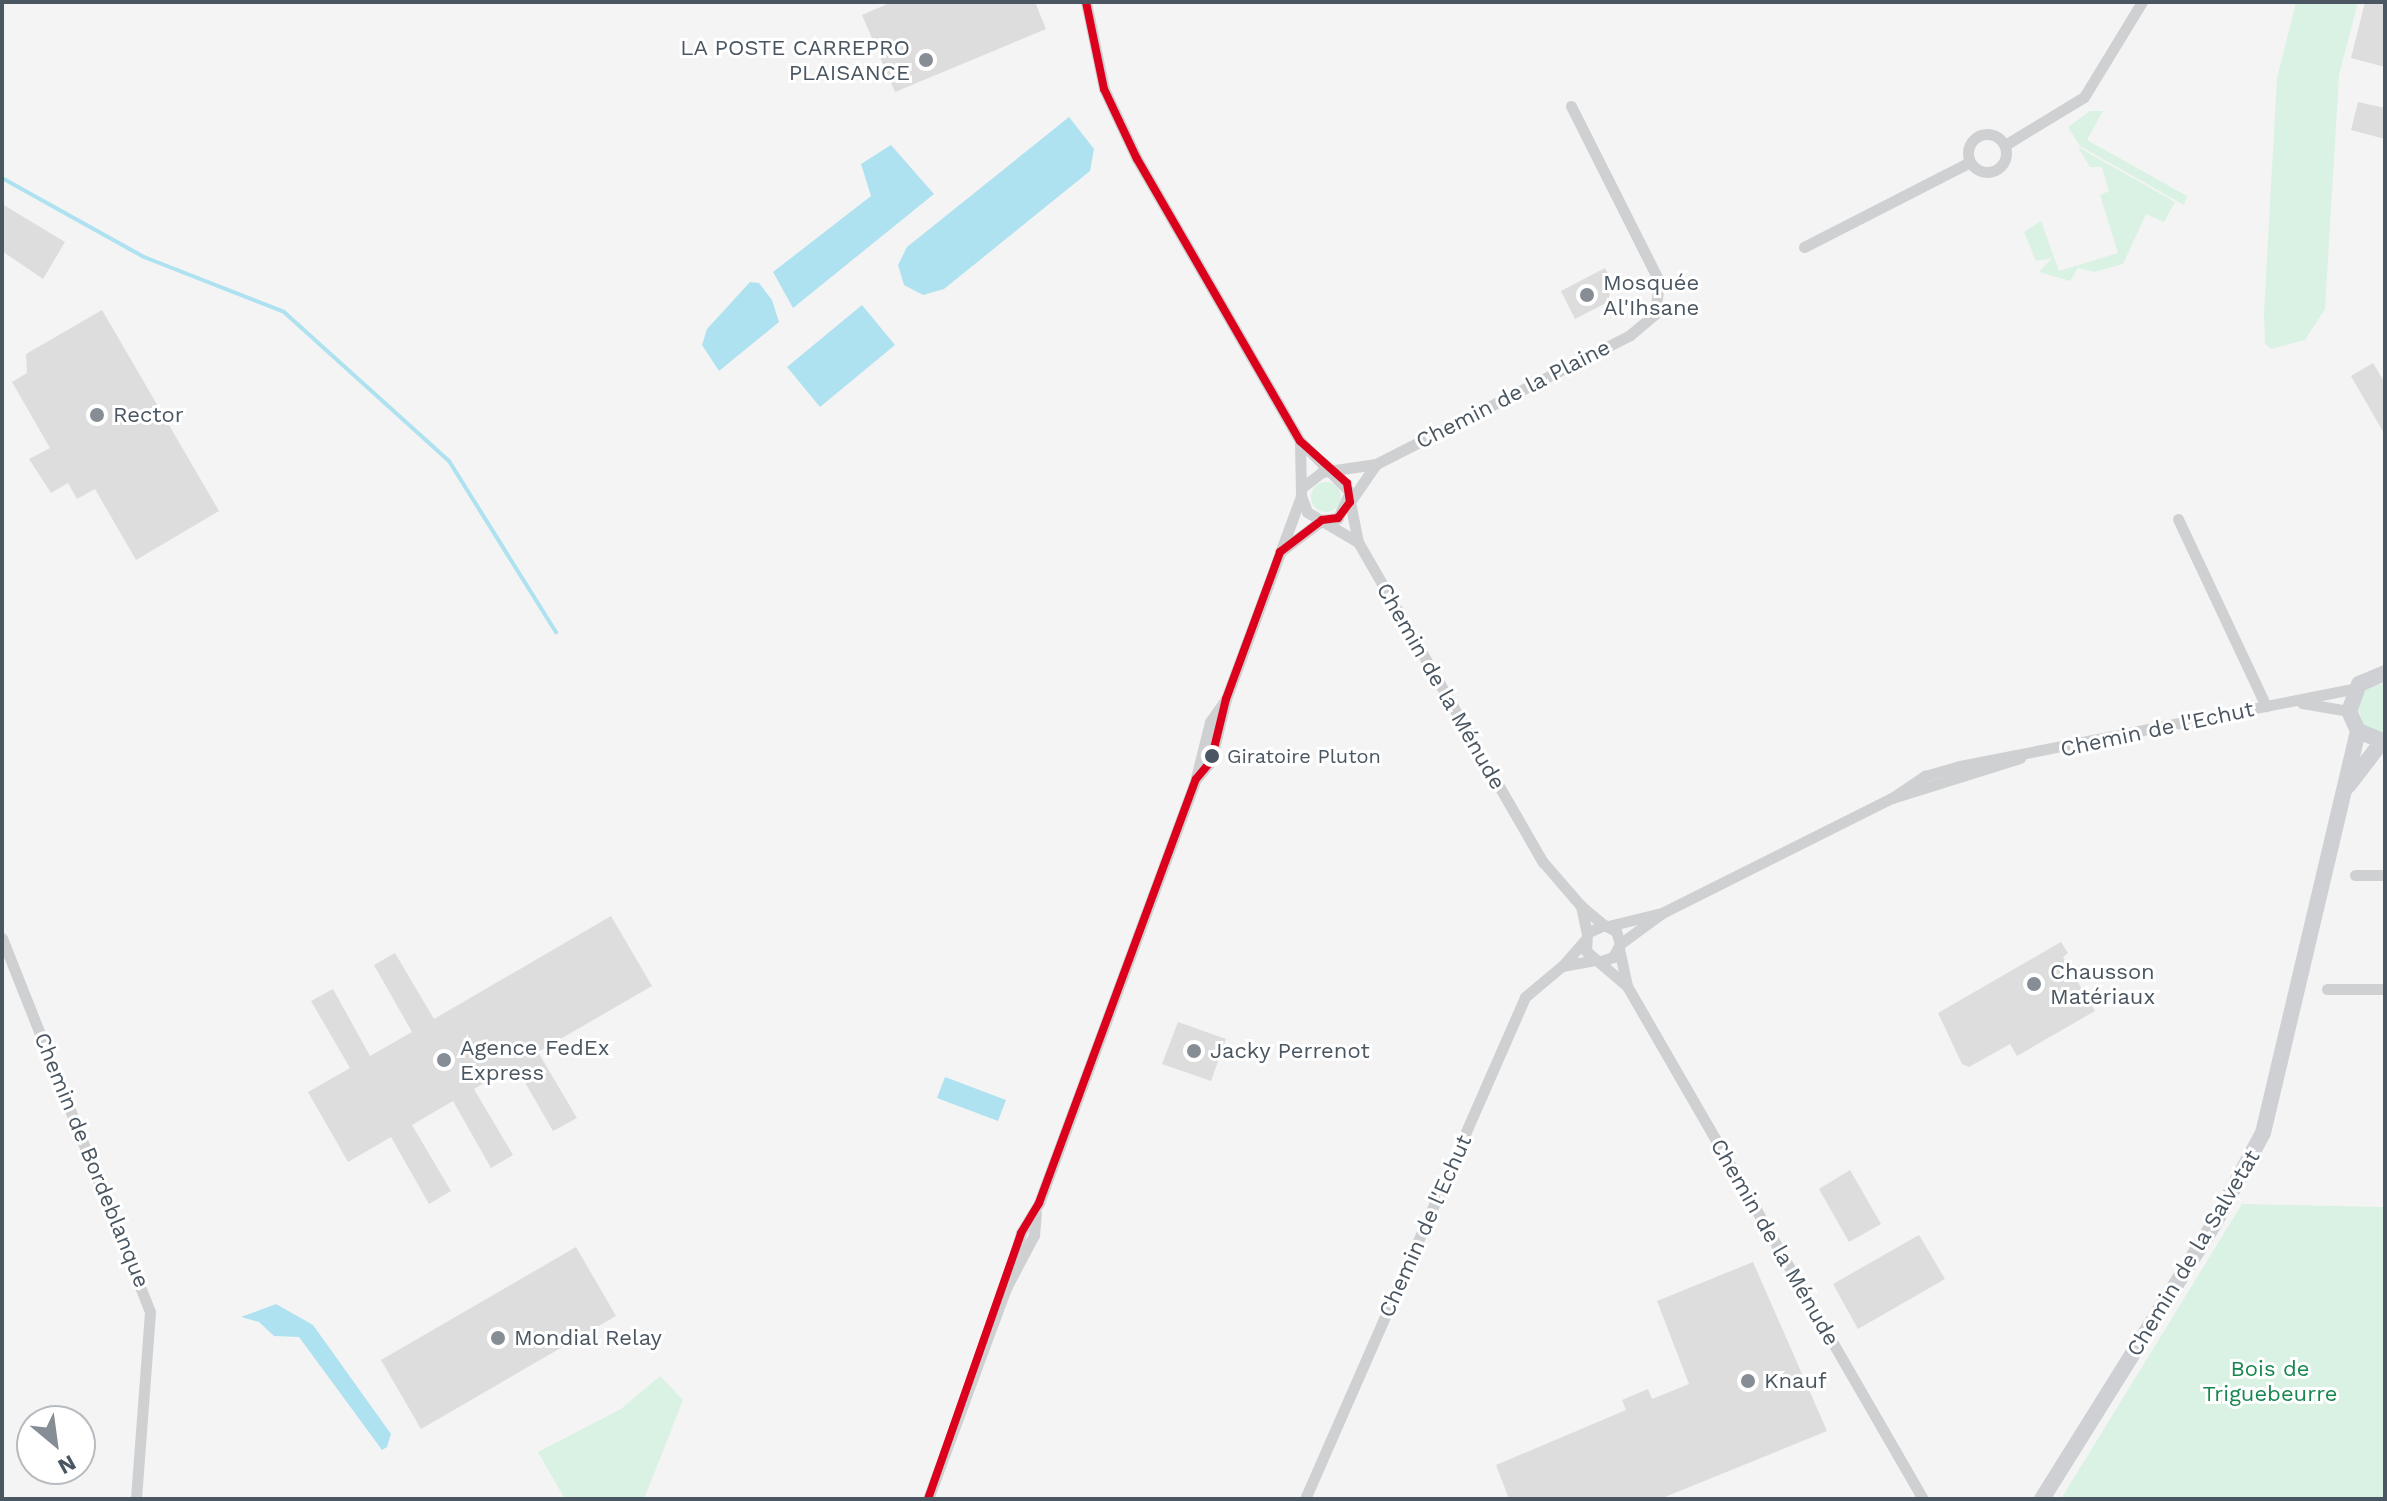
<!DOCTYPE html>
<meta charset="utf-8">
<style>
body{margin:0}
#map{position:relative;width:2387px;height:1501px;overflow:hidden;background:#f4f4f4;font-family:"Work Sans",sans-serif}
div>[style]{position:absolute}
.green>*{inset:0;background:#d9f2e3}
.round{border-radius:50%}
.water>*{inset:0;background:#aee2f0}
.stream>*{height:4px;margin:-2px;padding:0 2px;transform-origin:2px;border-radius:2px;background:#aee2f0}
.building>*{inset:0;background:#ddddde}
.minor>*{height:11px;margin:-5.5px;padding:0 5.5px;transform-origin:5.5px;border-radius:5.5px;background:#ced0d2}
.minor>.ring{margin:-5.5px;padding:0;box-sizing:content-box;background:none;border:11px solid #ced0d2;border-radius:50%}
.secondary>*{height:16px;margin:-8px;padding:0 8px;transform-origin:8px;border-radius:8px;background:#ced0d4}
.bus-1>*{height:8px;margin:-4px;padding:0 4px;transform-origin:4px;border-radius:4px;background:#db001b}
.dots>*{width:22px;height:22px;translate:-50% -50%;box-sizing:border-box;border:4px solid #fff;border-radius:50%}
span{translate:-50% -50%;white-space:nowrap;text-align:center;line-height:1.15;-webkit-text-stroke:6px #fff;paint-order:stroke}
.bus-label{font-size:20px;color:#4a5661}
.left{translate:0 -50%;text-align:left}
.poi-label{font-size:22px;color:#4a5661}
.right{translate:-100% -50%;text-align:right}
.street-label{font-size:22px;color:#4a5661}
.park-label{font-size:22px;color:#17864f}
.frame{position:absolute;inset:0;border:4px solid #4a5661;pointer-events:none}
.north{position:absolute;left:16px;top:1405px;width:80px;height:80px;box-sizing:border-box;background:#fff;border:2px solid #b7bbc0;border-radius:50%;rotate:151deg;font-size:22px;font-weight:700;line-height:32px;text-align:center;color:#4a5661}
.north::after{content:'';display:block;margin:auto;width:28px;height:36px;background:#868d94;clip-path:polygon(50% 0,100% 100%,50% 72%,0 100%)}
</style>
<div id="map">
<div class="green">
<div style="clip-path:polygon(2296px 2px,2358px 2px,2339px 75px,2325px 309px,2305px 340px,2271px 349px,2265px 343px,2264px 313px,2277px 78px)"></div>
<div style="clip-path:polygon(2090px 111px,2103px 111px,2087px 140px,2187px 196px,2184px 205px,2080px 146px,2068px 127px)"></div>
<div style="clip-path:polygon(2078px 147px,2175px 202px,2164px 222px,2146px 214px,2123px 264px,2094px 272px,2078px 268px,2070px 281px,2039px 272px,2052px 258px,2036px 261px,2024px 232px,2041px 221px,2059px 271px,2118px 253px,2100px 195px,2109px 191px,2102px 167px,2090px 167px)"></div>
<div class="round" style="left:1311px;top:482px;width:30px;height:30px"></div>
<div style="clip-path:polygon(2385px 683px,2385px 736px,2365px 729px,2357px 706px,2366px 689px)"></div>
<div style="clip-path:polygon(2242px 1204px,2385px 1207px,2385px 1499px,2061px 1499px)"></div>
<div style="clip-path:polygon(660px 1376px,683px 1400px,644px 1499px,565px 1499px,538px 1452px,621px 1409px)"></div>
</div>
<div class="water">
<div style="clip-path:polygon(1069px 117px,1094px 149px,1090px 171px,944px 289px,923px 295px,904px 285px,898px 265px,907px 247px)"></div>
<div style="clip-path:polygon(891px 145px,934px 194px,793px 308px,773px 272px,871px 196px,861px 164px)"></div>
<div style="clip-path:polygon(750px 282px,759px 283px,772px 300px,779px 322px,719px 371px,702px 345px,707px 329px)"></div>
<div style="clip-path:polygon(862px 305px,895px 345px,820px 407px,787px 367px)"></div>
<div style="clip-path:polygon(945px 1077px,1006px 1100px,998px 1121px,937px 1098px)"></div>
<div style="clip-path:polygon(276px 1304px,313px 1325px,391px 1434px,387px 1447px,382px 1450px,299px 1337px,274px 1336px,259px 1322px,241px 1317px)"></div>
</div>
<div class="stream">
<div style="left:2px;top:178px;width:162px;rotate:29.1deg"></div>
<div style="left:144px;top:257px;width:150px;rotate:21.4deg"></div>
<div style="left:284px;top:312px;width:222px;rotate:42.1deg"></div>
<div style="left:449px;top:461px;width:202px;rotate:58deg"></div>
</div>
<div class="building">
<div style="clip-path:polygon(892px 2px,1035px 2px,1046px 29px,895px 92px,862px 15px)"></div>
<div style="clip-path:polygon(2365px 2px,2385px 2px,2385px 67px,2351px 58px)"></div>
<div style="clip-path:polygon(2358px 102px,2385px 108px,2385px 139px,2351px 130px)"></div>
<div style="clip-path:polygon(2px 204px,65px 242px,43px 279px,2px 251px)"></div>
<div style="clip-path:polygon(1605px 268px,1615px 287px,1608px 290px,1612px 300px,1575px 319px,1561px 291px)"></div>
<div style="clip-path:polygon(102px 310px,219px 511px,136px 560px,95px 489px,77px 499px,68px 483px,51px 493px,29px 459px,50px 448px,12px 382px,27px 373px,26px 354px)"></div>
<div style="clip-path:polygon(2373px 363px,2385px 383px,2385px 435px,2351px 376px)"></div>
<div style="clip-path:polygon(611px 916px,652px 986px,538px 1052px,577px 1118px,553px 1131px,515px 1065px,474px 1089px,513px 1155px,491px 1168px,453px 1101px,412px 1125px,451px 1191px,429px 1204px,391px 1137px,348px 1162px,308px 1092px,350px 1068px,311px 1001px,333px 989px,370px 1056px,412px 1032px,374px 965px,395px 953px,434px 1019px)"></div>
<div style="clip-path:polygon(2061px 942px,2068px 953px,2063px 957px,2095px 1011px,2017px 1056px,2010px 1044px,1969px 1067px,1962px 1064px,1938px 1013px)"></div>
<div style="clip-path:polygon(1178px 1022px,1226px 1039px,1211px 1081px,1162px 1064px)"></div>
<div style="clip-path:polygon(1850px 1170px,1881px 1224px,1849px 1242px,1819px 1189px)"></div>
<div style="clip-path:polygon(1919px 1235px,1945px 1279px,1858px 1329px,1833px 1284px)"></div>
<div style="clip-path:polygon(576px 1247px,616px 1316px,421px 1429px,381px 1360px)"></div>
<div style="clip-path:polygon(1753px 1262px,1827px 1431px,1660px 1499px,1509px 1499px,1496px 1465px,1626px 1410px,1622px 1400px,1648px 1389px,1652px 1399px,1689px 1384px,1657px 1301px)"></div>
</div>
<div class="minor">
<div style="left:1086px;top:2px;width:89px;rotate:78.3deg"></div>
<div style="left:1104px;top:89px;width:77px;rotate:64.8deg"></div>
<div style="left:1137px;top:159px;width:326px;rotate:60deg"></div>
<div style="left:1300px;top:441px;width:71px;rotate:45.6deg"></div>
<div style="left:1350px;top:492px;width:29px;rotate:115deg"></div>
<div style="left:1338px;top:518px;width:16px;rotate:173deg"></div>
<div style="left:1322px;top:520px;width:53px;rotate:142.7deg"></div>
<div class="ring" style="left:1968px;top:134px;width:27px;height:27px"></div>
<div style="left:2005px;top:145px;width:92px;rotate:-31.3deg"></div>
<div style="left:2084px;top:97px;width:111px;rotate:-58.6deg"></div>
<div style="left:1804px;top:247px;width:186px;rotate:-27.1deg"></div>
<div style="left:1300px;top:442px;width:54px;rotate:88.9deg"></div>
<div style="left:1301px;top:496px;width:17px;rotate:69deg"></div>
<div style="left:1307px;top:512px;width:59px;rotate:30.5deg"></div>
<div style="left:1358px;top:542px;width:41px;rotate:-101.3deg"></div>
<div style="left:1350px;top:502px;width:46px;rotate:-55.6deg"></div>
<div style="left:1376px;top:464px;width:55px;rotate:171.6deg"></div>
<div style="left:1322px;top:472px;width:24px;rotate:142deg"></div>
<div style="left:1376px;top:464px;width:285px;rotate:-26.9deg"></div>
<div style="left:1630px;top:335px;width:33px;rotate:-40deg"></div>
<div style="left:1655px;top:314px;width:33px;rotate:-83deg"></div>
<div style="left:1659px;top:281px;width:196px;rotate:-116.7deg"></div>
<div style="left:2178px;top:519px;width:207px;rotate:64.8deg"></div>
<div style="left:1358px;top:542px;width:370px;rotate:60deg"></div>
<div style="left:1543px;top:862px;width:58px;rotate:49.2deg"></div>
<div style="left:2302px;top:703px;width:48px;rotate:9.7deg"></div>
<div style="left:2020px;top:758px;width:134px;rotate:162.6deg"></div>
<div style="left:1892px;top:798px;width:40px;rotate:-34deg"></div>
<div style="left:1925px;top:776px;width:36px;rotate:-16deg"></div>
<div style="left:1960px;top:766px;width:404px;rotate:-11.1deg"></div>
<div style="left:1196px;top:778px;width:58px;rotate:-76deg"></div>
<div style="left:1210px;top:722px;width:28px;rotate:-55deg"></div>
<div style="left:1226px;top:699px;width:216px;rotate:-69.7deg"></div>
<div style="left:2355px;top:875px;width:30px"></div>
<div style="left:1662px;top:913px;width:257px;rotate:-26.6deg"></div>
<div style="left:1608px;top:926px;width:56px;rotate:-13.5deg"></div>
<div style="left:1662px;top:913px;width:52px;rotate:143.6deg"></div>
<div style="left:1587px;top:934px;width:29px;rotate:-102deg"></div>
<div style="left:1581px;top:906px;width:30px;rotate:40deg"></div>
<div style="left:2px;top:938px;width:402px;rotate:68.4deg"></div>
<div style="left:150px;top:1312px;width:188px;rotate:94.3deg"></div>
<div style="left:1585px;top:940px;width:35px;rotate:131deg"></div>
<div style="left:1562px;top:966px;width:35px;rotate:-10deg"></div>
<div style="left:1601px;top:961px;width:13px;rotate:-18deg"></div>
<div style="left:1613px;top:957px;width:15px;rotate:-62deg"></div>
<div style="left:1620px;top:944px;width:14px;rotate:-107deg"></div>
<div style="left:1616px;top:931px;width:13px;rotate:-153deg"></div>
<div style="left:1604px;top:925px;width:19px;rotate:155deg"></div>
<div style="left:1587px;top:933px;width:18px;rotate:93deg"></div>
<div style="left:1586px;top:951px;width:54px;rotate:40.5deg"></div>
<div style="left:1627px;top:986px;width:38px;rotate:-102deg"></div>
<div style="left:1627px;top:986px;width:592px;rotate:60.02deg"></div>
<div style="left:2327px;top:989px;width:58px"></div>
<div style="left:1007px;top:1286px;width:55px;rotate:-75.2deg"></div>
<div style="left:1021px;top:1233px;width:35px;rotate:-59deg"></div>
<div style="left:1039px;top:1203px;width:452px;rotate:-69.7deg"></div>
<div style="left:1196px;top:779px;width:23px;rotate:-50deg"></div>
<div style="left:1211px;top:761px;width:64px;rotate:-76.4deg"></div>
<div style="left:928px;top:1499px;width:227px;rotate:-69.7deg"></div>
<div style="left:1007px;top:1286px;width:58px;rotate:-62.1deg"></div>
<div style="left:1034px;top:1235px;width:22px;rotate:-85deg"></div>
<div style="left:1305px;top:1499px;width:548px;rotate:-66.33deg"></div>
<div style="left:1525px;top:997px;width:48px;rotate:-40deg"></div>
</div>
<div class="secondary">
<div style="left:2385px;top:673px;width:28px;rotate:157deg"></div>
<div style="left:2359px;top:684px;width:29px;rotate:110deg"></div>
<div style="left:2349px;top:711px;width:22px;rotate:66deg"></div>
<div style="left:2358px;top:731px;width:29px;rotate:22deg"></div>
<div style="left:2348px;top:786px;width:54px;rotate:-52.5deg"></div>
<div style="left:2042px;top:1499px;width:324px;rotate:-58deg"></div>
<div style="left:2214px;top:1224px;width:103px;rotate:-61.7deg"></div>
<div style="left:2263px;top:1133px;width:413px;rotate:-76.7deg"></div>
</div>
<div class="bus-1">
<div style="left:928px;top:1499px;width:282px;rotate:-70.7deg"></div>
<div style="left:1021px;top:1233px;width:35px;rotate:-59deg"></div>
<div style="left:1039px;top:1203px;width:452px;rotate:-69.7deg"></div>
<div style="left:1196px;top:779px;width:23px;rotate:-50deg"></div>
<div style="left:1211px;top:761px;width:64px;rotate:-76.4deg"></div>
<div style="left:1226px;top:699px;width:157px;rotate:-69.8deg"></div>
<div style="left:1280px;top:552px;width:53px;rotate:-37.3deg"></div>
<div style="left:1322px;top:520px;width:16px;rotate:-7deg"></div>
<div style="left:1338px;top:518px;width:20px;rotate:-53deg"></div>
<div style="left:1350px;top:502px;width:19px;rotate:-99deg"></div>
<div style="left:1347px;top:483px;width:63px;rotate:-138.2deg"></div>
<div style="left:1300px;top:441px;width:326px;rotate:-120deg"></div>
<div style="left:1137px;top:159px;width:77px;rotate:-115.2deg"></div>
<div style="left:1104px;top:89px;width:89px;rotate:-101.7deg"></div>
</div>
<div class="dots">
<div style="left:926px;top:60px;background:#868d94"></div>
<div style="left:1587px;top:295px;background:#868d94"></div>
<div style="left:97px;top:415px;background:#868d94"></div>
<div style="left:1212px;top:756px;background:#4a5661"></div>
<div style="left:2034px;top:984px;background:#868d94"></div>
<div style="left:1194px;top:1051px;background:#868d94"></div>
<div style="left:444px;top:1060px;background:#868d94"></div>
<div style="left:498px;top:1338px;background:#868d94"></div>
<div style="left:1748px;top:1381px;background:#868d94"></div>
</div>
<div class="bus-label">
<span class="left" style="left:1227px;top:756px">Giratoire Pluton</span>
</div>
<div class="poi-label">
<span class="right" style="left:910px;top:60px">LA POSTE CARREPRO<br>PLAISANCE</span>
<span class="left" style="left:1603px;top:295px">Mosquée<br>Al'Ihsane</span>
<span class="left" style="left:113px;top:415px">Rector</span>
<span class="left" style="left:2050px;top:984px">Chausson<br>Matériaux</span>
<span class="left" style="left:460px;top:1060px">Agence FedEx<br>Express</span>
<span class="left" style="left:1210px;top:1051px">Jacky Perrenot</span>
<span class="left" style="left:514px;top:1338px">Mondial Relay</span>
<span class="left" style="left:1764px;top:1381px">Knauf</span>
</div>
<div class="street-label">
<span style="left:1513px;top:394px;rotate:-27deg">Chemin de la Plaine</span>
<span style="left:1441px;top:686px;rotate:60deg">Chemin de la Ménude</span>
<span style="left:2157px;top:729px;rotate:-12deg">Chemin de l'Echut</span>
<span style="left:92px;top:1160px;rotate:68deg">Chemin de Bordeblanque</span>
<span style="left:1425px;top:1226px;rotate:-66deg">Chemin de l'Echut</span>
<span style="left:1775px;top:1242px;rotate:60deg">Chemin de la Ménude</span>
<span style="left:2193px;top:1253px;rotate:-59deg">Chemin de la Salvetat</span>
</div>
<div class="park-label">
<span style="left:2270px;top:1381px">Bois de<br>Triguebeurre</span>
</div>
<div class="frame"></div>
<div class="north">N</div>
</div>
